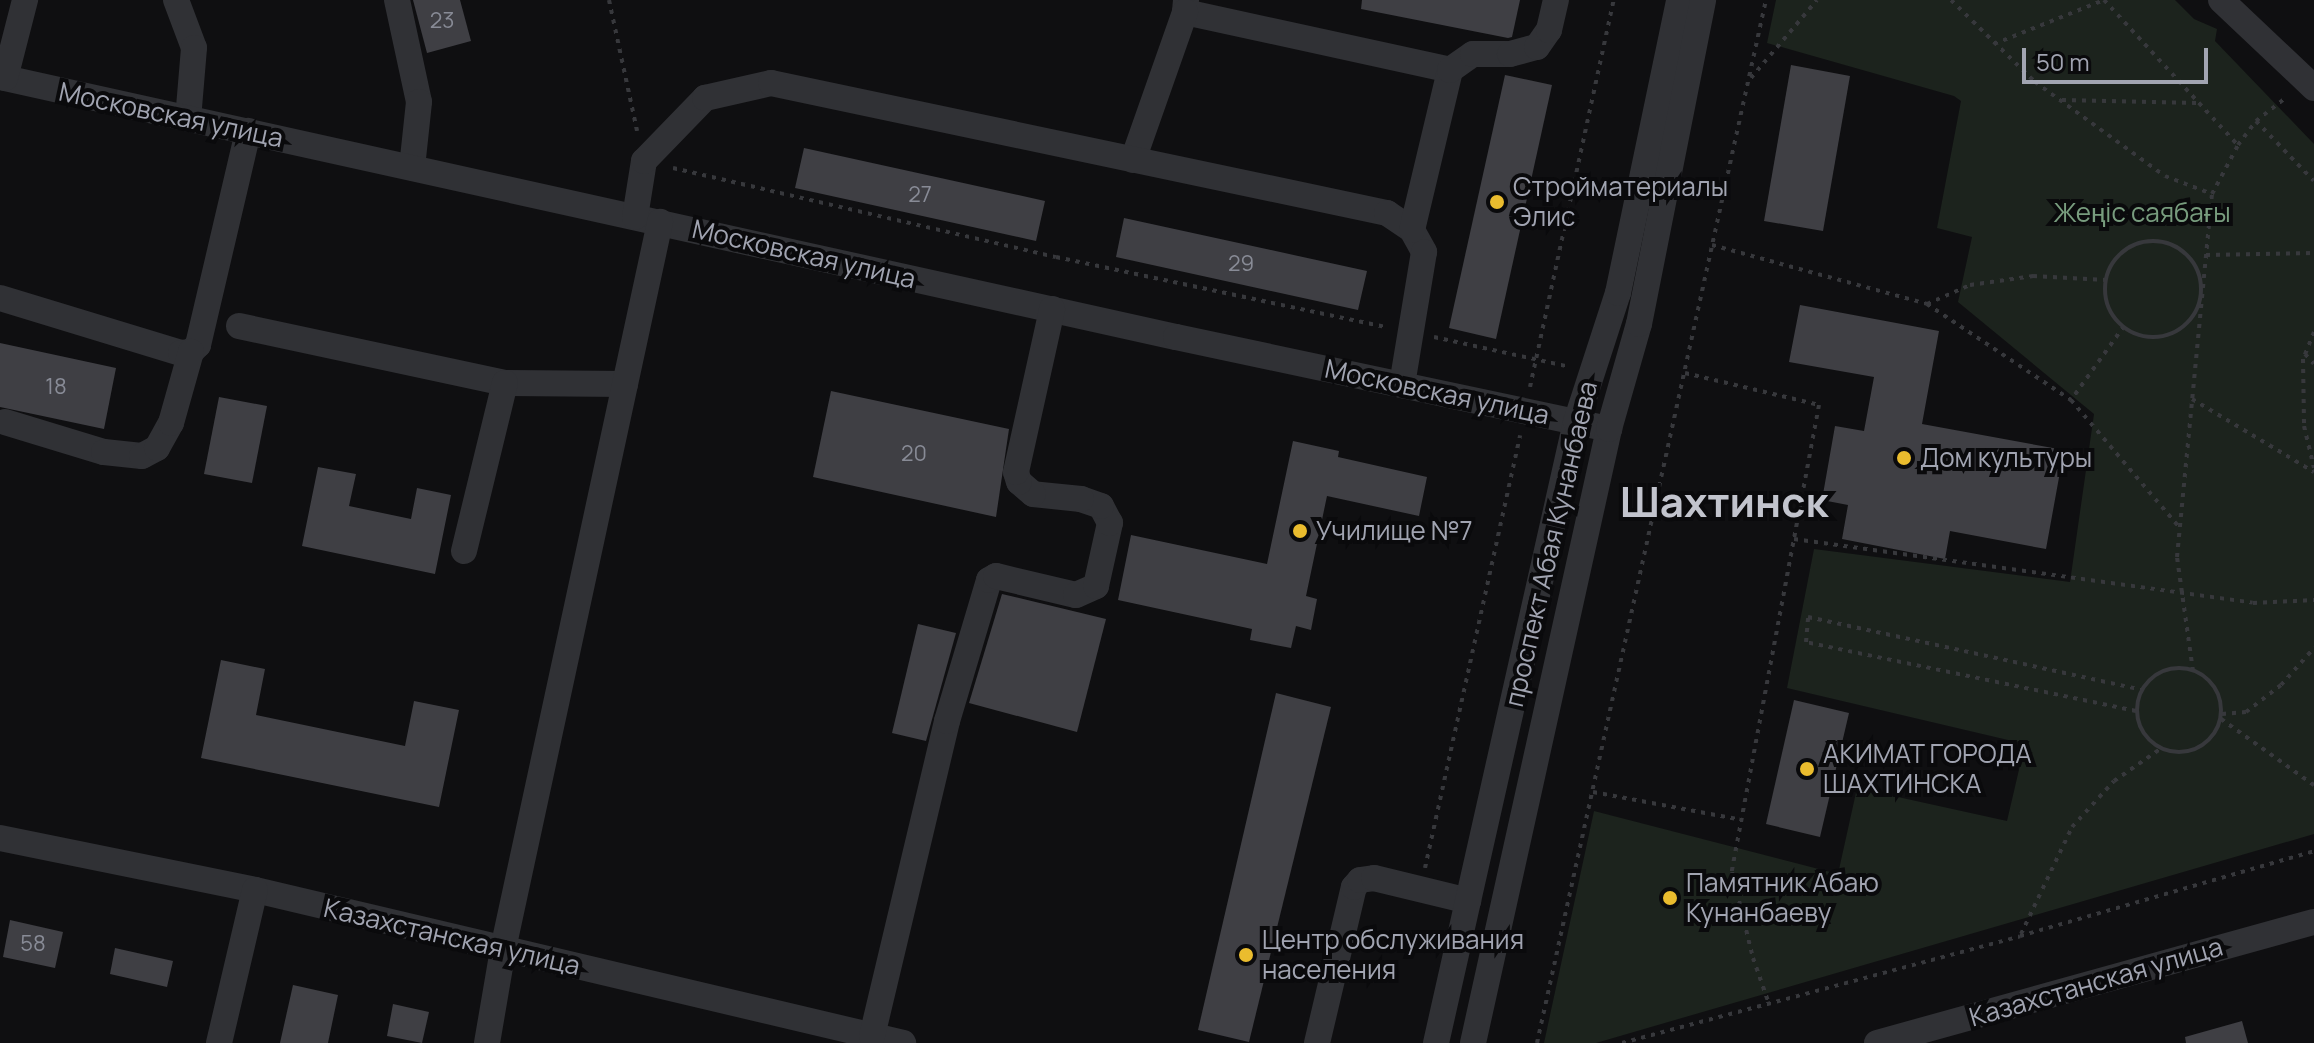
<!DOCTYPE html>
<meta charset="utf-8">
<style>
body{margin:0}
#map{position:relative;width:2314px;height:1043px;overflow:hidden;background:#0f0f11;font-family:Manrope,sans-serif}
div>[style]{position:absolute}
.green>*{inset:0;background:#1c231d}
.building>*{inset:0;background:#3f3f44}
.path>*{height:4px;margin-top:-2px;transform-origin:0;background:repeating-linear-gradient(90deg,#37383c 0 4px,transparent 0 10px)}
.path>.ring{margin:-2px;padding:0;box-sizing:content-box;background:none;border:4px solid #37383c;border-radius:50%}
.minor>*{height:26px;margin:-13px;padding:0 13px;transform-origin:13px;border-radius:13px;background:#303135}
.dots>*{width:22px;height:22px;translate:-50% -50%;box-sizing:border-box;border:4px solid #0a0a0c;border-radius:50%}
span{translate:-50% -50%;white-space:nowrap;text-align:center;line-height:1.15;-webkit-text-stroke:8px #0a0a0c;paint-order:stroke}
.number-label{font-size:22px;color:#888b96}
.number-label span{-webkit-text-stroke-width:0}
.street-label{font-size:26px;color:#a1a4b1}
.poi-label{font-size:26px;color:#a1a4b1}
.left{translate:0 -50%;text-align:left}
.park-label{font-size:26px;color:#789c7e}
.town-label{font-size:42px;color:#c2c4cd;font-weight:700}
.scale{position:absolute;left:2022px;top:48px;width:186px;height:36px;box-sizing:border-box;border:4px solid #a1a4b1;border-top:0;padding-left:10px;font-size:24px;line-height:28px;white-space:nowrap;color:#a1a4b1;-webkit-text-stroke:6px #0a0a0c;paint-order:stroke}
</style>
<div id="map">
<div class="green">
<div style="clip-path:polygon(1776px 0,2175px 0,2194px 19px,2217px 29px,2215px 41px,2314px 144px,2314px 834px,1596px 1043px,1544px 1043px,1594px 811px,1838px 874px,1857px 788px,2007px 821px,2025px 744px,1787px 688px,1814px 549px,2070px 582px,2094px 414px,1958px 302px,1972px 237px,1937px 228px,1961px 101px,1954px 96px,1767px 43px)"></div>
</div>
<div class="building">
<div style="clip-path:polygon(413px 0,460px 0,471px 41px,427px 53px)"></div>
<div style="clip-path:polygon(1362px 0,1520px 0,1512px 37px,1508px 38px,1361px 9px)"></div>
<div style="clip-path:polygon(1791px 65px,1850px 76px,1823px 231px,1764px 221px)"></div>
<div style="clip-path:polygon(1505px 75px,1552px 85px,1496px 339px,1449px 328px)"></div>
<div style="clip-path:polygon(804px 148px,1045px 201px,1036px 241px,795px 188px)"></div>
<div style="clip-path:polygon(1124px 218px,1367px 271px,1358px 310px,1116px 257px)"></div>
<div style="clip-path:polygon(1800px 305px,1939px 331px,1922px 424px,2064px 450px,2046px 549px,1950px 531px,1945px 559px,1842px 539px,1848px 505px,1822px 500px,1835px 426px,1864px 431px,1874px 377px,1789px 362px)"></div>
<div style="clip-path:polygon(0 343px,116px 368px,104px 429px,0 407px)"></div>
<div style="clip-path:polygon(831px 391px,1009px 429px,996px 517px,813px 477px)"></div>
<div style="clip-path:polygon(219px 397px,267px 406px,252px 483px,204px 474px)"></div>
<div style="clip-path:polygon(1293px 441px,1339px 451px,1338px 457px,1427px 477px,1419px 516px,1327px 496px,1306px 596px,1317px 599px,1311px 630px,1296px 626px,1291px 648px,1250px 640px,1252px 629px,1118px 600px,1131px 535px,1267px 564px)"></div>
<div style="clip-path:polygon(318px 467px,356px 474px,349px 506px,411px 519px,417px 488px,451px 495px,435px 574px,302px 546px)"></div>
<div style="clip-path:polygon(1002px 594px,1106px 619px,1077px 732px,969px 703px)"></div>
<div style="clip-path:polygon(918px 624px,956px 633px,926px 741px,892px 733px)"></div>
<div style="clip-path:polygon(221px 660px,265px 669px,256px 715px,405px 746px,414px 701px,459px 710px,439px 807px,201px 758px)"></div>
<div style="clip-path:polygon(1276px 693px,1331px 707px,1249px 1042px,1198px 1030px)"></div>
<div style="clip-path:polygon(1794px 700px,1849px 713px,1820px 837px,1766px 824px)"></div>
<div style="clip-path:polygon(10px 920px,63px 932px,55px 968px,3px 957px)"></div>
<div style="clip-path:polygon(115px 948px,173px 961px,167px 987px,110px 974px)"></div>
<div style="clip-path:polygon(293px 985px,338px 995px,328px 1043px,280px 1043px)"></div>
<div style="clip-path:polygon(393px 1004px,429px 1012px,422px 1043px,387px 1036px)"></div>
<div style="clip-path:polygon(2242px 1021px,2248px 1043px,2186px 1043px,2185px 1037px)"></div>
</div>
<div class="path">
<div style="left:609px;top:0;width:134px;rotate:77.9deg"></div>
<div style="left:1951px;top:0;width:117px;rotate:44.3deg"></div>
<div style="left:2035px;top:82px;width:160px;rotate:35.9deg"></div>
<div style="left:2165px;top:176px;width:50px;rotate:21deg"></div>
<div style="left:1994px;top:44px;width:118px;rotate:-21.8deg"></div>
<div style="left:2104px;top:0;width:197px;rotate:47.3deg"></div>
<div style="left:1751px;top:78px;width:102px;rotate:-49.8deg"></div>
<div style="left:2062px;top:100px;width:135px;rotate:1.3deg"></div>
<div style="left:2256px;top:121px;width:83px;rotate:46deg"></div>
<div style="left:673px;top:168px;width:393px;rotate:13.1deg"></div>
<div style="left:1056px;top:257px;width:337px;rotate:12deg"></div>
<div class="ring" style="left:2105px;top:241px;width:92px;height:92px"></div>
<div style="left:1712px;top:245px;width:223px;rotate:15.3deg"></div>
<div style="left:1927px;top:304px;width:173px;rotate:33.7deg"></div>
<div style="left:2206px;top:255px;width:108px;rotate:-1.1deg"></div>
<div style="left:1927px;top:304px;width:47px;rotate:-23.8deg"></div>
<div style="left:1970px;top:285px;width:64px;rotate:-8.1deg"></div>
<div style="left:2033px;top:276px;width:73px;rotate:3.1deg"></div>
<div style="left:2124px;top:326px;width:91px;rotate:125.6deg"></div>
<div style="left:2071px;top:400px;width:167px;rotate:49.6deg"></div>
<div style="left:2314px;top:332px;width:29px;rotate:112deg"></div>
<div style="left:2303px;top:359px;width:67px;rotate:89.1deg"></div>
<div style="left:2304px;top:426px;width:43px;rotate:76.6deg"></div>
<div style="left:1434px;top:337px;width:139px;rotate:12.4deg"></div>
<div style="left:2305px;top:354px;width:13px;rotate:48deg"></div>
<div style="left:1685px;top:373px;width:138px;rotate:13.4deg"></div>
<div style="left:1819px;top:405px;width:475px;rotate:100.6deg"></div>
<div style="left:1732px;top:872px;width:89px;rotate:76.3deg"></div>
<div style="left:1753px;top:958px;width:49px;rotate:70.8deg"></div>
<div style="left:1530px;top:387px;width:396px;rotate:-77.8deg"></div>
<div style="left:2192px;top:399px;width:142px;rotate:30.9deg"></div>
<div style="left:1794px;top:539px;width:463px;rotate:7.9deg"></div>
<div style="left:2253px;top:603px;width:61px;rotate:-2.8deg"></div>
<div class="ring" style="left:2137px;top:668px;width:80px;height:80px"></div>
<div style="left:2193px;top:671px;width:115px;rotate:-98deg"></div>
<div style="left:2177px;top:557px;width:365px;rotate:-84.5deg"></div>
<div style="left:2212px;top:194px;width:55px;rotate:-62deg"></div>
<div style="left:2238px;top:145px;width:30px;rotate:-53deg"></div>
<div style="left:2256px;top:121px;width:39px;rotate:-38deg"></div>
<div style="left:2136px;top:711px;width:337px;rotate:-168.2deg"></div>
<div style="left:1806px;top:642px;width:25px;rotate:-85deg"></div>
<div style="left:1808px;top:617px;width:342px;rotate:12.3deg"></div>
<div style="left:2222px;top:714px;width:24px;rotate:-5deg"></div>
<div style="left:2246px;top:712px;width:44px;rotate:-37.6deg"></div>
<div style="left:2281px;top:685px;width:50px;rotate:-48.3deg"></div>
<div style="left:2221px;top:719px;width:114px;rotate:35.4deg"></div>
<div style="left:1593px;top:792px;width:152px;rotate:10.6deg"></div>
<div style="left:1425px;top:868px;width:443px;rotate:-77.6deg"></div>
<div style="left:2021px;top:934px;width:119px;rotate:-64.5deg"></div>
<div style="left:2072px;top:827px;width:62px;rotate:-47.6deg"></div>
<div style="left:2114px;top:781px;width:56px;rotate:-34.8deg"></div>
<div style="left:1537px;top:1043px;width:1068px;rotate:-77.62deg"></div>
<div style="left:1622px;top:1043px;width:412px;rotate:-15deg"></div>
<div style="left:2020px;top:936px;width:306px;rotate:-16.1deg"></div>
</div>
<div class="minor">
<div style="left:176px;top:0;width:51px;rotate:69.4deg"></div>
<div style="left:194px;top:48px;width:71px;rotate:94.8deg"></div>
<div style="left:397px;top:0;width:104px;rotate:77.8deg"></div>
<div style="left:419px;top:102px;width:66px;rotate:96.1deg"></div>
<div style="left:1186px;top:0;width:12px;rotate:95deg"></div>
<div style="left:1185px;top:12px;width:271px;rotate:12.3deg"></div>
<div style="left:2221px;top:0;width:128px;rotate:43.4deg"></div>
<div style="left:0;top:77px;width:1204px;rotate:12.47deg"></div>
<div style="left:1176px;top:337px;width:443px;rotate:12deg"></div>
<div style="left:5px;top:78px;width:81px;rotate:-75.6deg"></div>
<div style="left:1133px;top:160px;width:157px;rotate:-70.6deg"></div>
<div style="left:635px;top:217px;width:57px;rotate:-80.9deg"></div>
<div style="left:644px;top:161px;width:88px;rotate:-45.9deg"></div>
<div style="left:705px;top:98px;width:68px;rotate:-12.8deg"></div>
<div style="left:771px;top:83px;width:630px;rotate:11.92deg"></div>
<div style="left:1387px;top:213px;width:30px;rotate:34deg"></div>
<div style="left:1412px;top:230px;width:25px;rotate:61deg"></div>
<div style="left:1424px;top:252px;width:135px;rotate:99.4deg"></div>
<div style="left:1412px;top:230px;width:164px;rotate:-76.6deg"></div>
<div style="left:1450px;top:70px;width:28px;rotate:-35deg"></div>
<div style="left:1473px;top:54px;width:37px"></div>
<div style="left:1510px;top:54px;width:28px;rotate:-15deg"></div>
<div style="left:1537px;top:47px;width:21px;rotate:-55deg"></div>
<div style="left:1549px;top:30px;width:31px;rotate:-77deg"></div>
<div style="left:0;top:298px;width:189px;rotate:16.9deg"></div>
<div style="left:181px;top:353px;width:10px;rotate:-6deg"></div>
<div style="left:191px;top:352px;width:10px;rotate:-45deg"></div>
<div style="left:198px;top:345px;width:220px;rotate:-76.8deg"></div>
<div style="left:239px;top:326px;width:272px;rotate:12.1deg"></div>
<div style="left:505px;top:383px;width:120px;rotate:0.5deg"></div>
<div style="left:5px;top:422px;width:103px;rotate:16.9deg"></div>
<div style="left:104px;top:452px;width:38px;rotate:6deg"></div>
<div style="left:142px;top:456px;width:17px;rotate:-28deg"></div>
<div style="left:157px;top:448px;width:29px;rotate:-61deg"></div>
<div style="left:171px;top:423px;width:74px;rotate:-74.3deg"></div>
<div style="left:464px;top:551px;width:173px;rotate:-76.3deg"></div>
<div style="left:0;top:838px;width:260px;rotate:11.5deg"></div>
<div style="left:255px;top:890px;width:666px;rotate:13.28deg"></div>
<div style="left:872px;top:1036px;width:324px;rotate:-76.6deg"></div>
<div style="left:947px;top:721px;width:147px;rotate:-73.4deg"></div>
<div style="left:989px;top:580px;width:8px;rotate:-30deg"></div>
<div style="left:996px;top:576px;width:82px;rotate:13.4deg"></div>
<div style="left:1076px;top:595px;width:22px;rotate:-24deg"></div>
<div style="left:1096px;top:586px;width:65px;rotate:-77.5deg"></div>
<div style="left:1110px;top:523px;width:19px;rotate:-118deg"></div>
<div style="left:1101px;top:506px;width:21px;rotate:-161deg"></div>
<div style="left:1081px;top:499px;width:48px;rotate:-174.1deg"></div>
<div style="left:1033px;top:494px;width:18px;rotate:-139deg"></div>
<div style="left:1019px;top:482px;width:10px;rotate:-107deg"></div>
<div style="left:1016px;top:472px;width:167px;rotate:-77.5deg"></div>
<div style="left:219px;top:1043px;width:157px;rotate:-76.8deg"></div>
<div style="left:487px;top:1043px;width:95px;rotate:-80.3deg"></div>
<div style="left:503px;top:949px;width:744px;rotate:-77.81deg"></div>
<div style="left:1317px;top:1043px;width:160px;rotate:-76.7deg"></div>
<div style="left:1354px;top:887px;width:9px;rotate:-49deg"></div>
<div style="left:1360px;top:880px;width:14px;rotate:-8deg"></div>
<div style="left:1374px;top:878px;width:97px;rotate:13.7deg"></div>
<div style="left:1436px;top:1043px;width:637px;rotate:-77.3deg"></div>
<div style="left:1576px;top:422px;width:136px;rotate:-72deg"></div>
<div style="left:1618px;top:293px;width:299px;rotate:-78.2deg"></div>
<div style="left:1473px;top:1043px;width:629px;rotate:-77.51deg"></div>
<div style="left:1609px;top:429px;width:109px;rotate:-74.1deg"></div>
<div style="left:1639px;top:324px;width:330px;rotate:-78.8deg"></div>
<div style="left:1877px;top:1043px;width:453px;rotate:-15.5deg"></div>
</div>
<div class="dots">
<div style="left:1497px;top:202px;background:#eabc2e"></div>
<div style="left:1904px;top:458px;background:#eabc2e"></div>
<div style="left:1300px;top:531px;background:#eabc2e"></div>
<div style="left:1807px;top:769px;background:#eabc2e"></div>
<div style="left:1670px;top:898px;background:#eabc2e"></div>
<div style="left:1246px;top:955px;background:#eabc2e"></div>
</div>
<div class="number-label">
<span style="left:442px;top:21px">23</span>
<span style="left:920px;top:195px">27</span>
<span style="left:1241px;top:264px">29</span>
<span style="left:56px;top:387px">18</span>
<span style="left:914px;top:454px">20</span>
<span style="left:33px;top:944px">58</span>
</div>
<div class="street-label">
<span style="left:171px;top:115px;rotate:12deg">Московская улица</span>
<span style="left:804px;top:254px;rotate:13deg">Московская улица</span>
<span style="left:1437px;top:392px;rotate:12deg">Московская улица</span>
<span style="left:1551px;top:544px;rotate:-77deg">проспект Абая Кунанбаева</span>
<span style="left:452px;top:937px;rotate:13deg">Казахстанская улица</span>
<span style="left:2096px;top:982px;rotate:-16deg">Казахстанская улица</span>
</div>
<div class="poi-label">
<span class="left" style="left:1513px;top:202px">Стройматериалы<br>Элис</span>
<span class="left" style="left:1920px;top:458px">Дом культуры</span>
<span class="left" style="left:1316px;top:531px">Училище №7</span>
<span class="left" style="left:1823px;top:769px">АКИМАТ ГОРОДА<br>ШАХТИНСКА</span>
<span class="left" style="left:1686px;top:898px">Памятник Абаю<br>Кунанбаеву</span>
<span class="left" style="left:1262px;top:955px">Центр обслуживания<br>населения</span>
</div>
<div class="park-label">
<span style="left:2142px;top:213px">Жеңіс саябағы</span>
</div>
<div class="town-label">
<span style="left:1724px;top:501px">Шахтинск</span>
</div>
<div class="scale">50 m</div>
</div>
